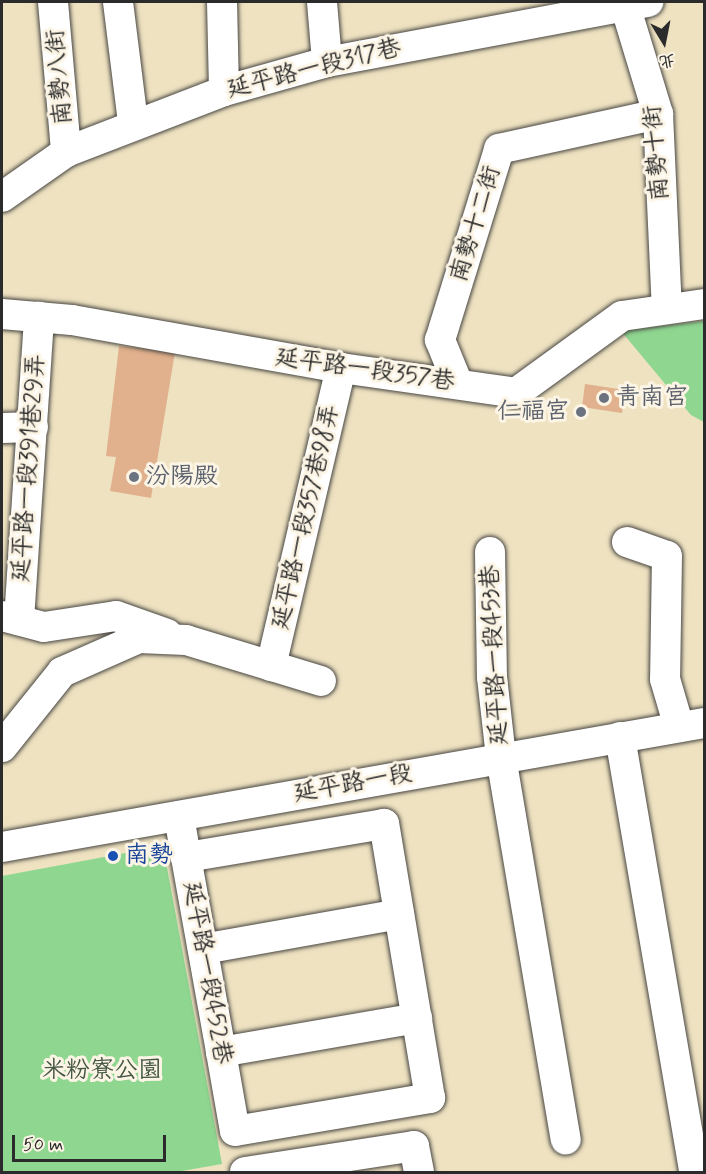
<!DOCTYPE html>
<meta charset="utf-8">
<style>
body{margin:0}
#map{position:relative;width:706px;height:1174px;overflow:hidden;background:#eee2c1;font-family:Mynerve,"LXGW WenKai TC",sans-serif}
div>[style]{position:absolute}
.green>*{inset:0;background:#8fd690}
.building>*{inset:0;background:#e1b08c}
.roads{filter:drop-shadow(0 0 2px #484642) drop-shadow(0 0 2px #484642)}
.minor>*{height:30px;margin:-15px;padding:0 15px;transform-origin:15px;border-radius:15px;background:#fff}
.dots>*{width:16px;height:16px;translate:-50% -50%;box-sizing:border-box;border:3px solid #fcf5e5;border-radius:50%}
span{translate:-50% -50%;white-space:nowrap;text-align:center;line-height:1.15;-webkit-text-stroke:6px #fcf5e5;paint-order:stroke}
.street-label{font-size:24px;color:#2b2b2b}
.worship-label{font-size:24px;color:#5b616d}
.left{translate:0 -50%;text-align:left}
.right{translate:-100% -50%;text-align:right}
.transit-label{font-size:24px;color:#164399}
.park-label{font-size:24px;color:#445644}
.frame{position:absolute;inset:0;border:3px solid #2b2b2b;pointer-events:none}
.north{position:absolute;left:634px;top:12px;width:60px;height:60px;-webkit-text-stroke:4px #fcf5e5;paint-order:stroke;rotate:170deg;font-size:16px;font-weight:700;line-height:24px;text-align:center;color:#2b2b2b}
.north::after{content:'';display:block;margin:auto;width:21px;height:27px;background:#2b2b2b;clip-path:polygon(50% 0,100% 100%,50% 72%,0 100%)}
.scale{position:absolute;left:12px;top:1135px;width:154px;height:27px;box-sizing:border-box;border:3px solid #2b2b2b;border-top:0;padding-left:8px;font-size:18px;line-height:21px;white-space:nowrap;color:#2b2b2b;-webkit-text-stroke:4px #fcf5e5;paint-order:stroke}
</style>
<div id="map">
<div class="green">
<div style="clip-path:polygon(704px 321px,704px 422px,691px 415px,621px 331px)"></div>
<div style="clip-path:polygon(163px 846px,222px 1164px,176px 1172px,2px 1172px,2px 876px)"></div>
</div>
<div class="building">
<div style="clip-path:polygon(119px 346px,175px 352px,151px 498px,110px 491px,116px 457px,106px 456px)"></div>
<div style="clip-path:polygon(585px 384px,625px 390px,622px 413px,582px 407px)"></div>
</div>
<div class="roads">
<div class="minor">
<div style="left:53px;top:2px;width:151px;rotate:85deg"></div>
<div style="left:118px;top:2px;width:122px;rotate:82.9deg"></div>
<div style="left:222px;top:2px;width:89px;rotate:88.7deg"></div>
<div style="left:322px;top:2px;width:60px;rotate:85.2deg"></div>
<div style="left:624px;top:2px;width:117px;rotate:73.1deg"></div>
<div style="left:658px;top:114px;width:195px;rotate:87.4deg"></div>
<div style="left:2px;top:197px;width:78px;rotate:-35.1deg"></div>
<div style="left:66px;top:152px;width:169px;rotate:-21.1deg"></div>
<div style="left:224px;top:91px;width:107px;rotate:-15.7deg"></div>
<div style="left:327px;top:62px;width:327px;rotate:-10.6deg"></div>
<div style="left:2px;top:314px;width:70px;rotate:4.9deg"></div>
<div style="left:72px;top:320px;width:273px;rotate:10.1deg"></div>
<div style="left:341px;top:368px;width:177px;rotate:8.1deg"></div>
<div style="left:516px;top:393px;width:131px;rotate:-36deg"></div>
<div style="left:622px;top:316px;width:83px;rotate:-8.3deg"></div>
<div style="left:458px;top:384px;width:48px;rotate:-112.2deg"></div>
<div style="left:440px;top:340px;width:200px;rotate:-72.8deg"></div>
<div style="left:499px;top:149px;width:163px;rotate:-12.4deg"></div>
<div style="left:2px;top:428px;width:31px;rotate:-2deg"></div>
<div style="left:627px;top:542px;width:42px;rotate:19.3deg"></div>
<div style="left:667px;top:556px;width:123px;rotate:90.9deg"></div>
<div style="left:665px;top:679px;width:50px;rotate:73.7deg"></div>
<div style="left:490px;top:552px;width:125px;rotate:89.1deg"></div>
<div style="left:492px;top:677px;width:81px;rotate:83.6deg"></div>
<div style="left:501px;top:757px;width:388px;rotate:80.4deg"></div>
<div style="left:2px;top:616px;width:43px;rotate:14.7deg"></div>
<div style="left:44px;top:627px;width:73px;rotate:-8.7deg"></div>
<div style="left:116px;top:616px;width:54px;rotate:19.4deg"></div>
<div style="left:19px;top:620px;width:304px;rotate:-86.2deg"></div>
<div style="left:271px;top:666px;width:306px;rotate:-76.8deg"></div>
<div style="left:620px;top:737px;width:441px;rotate:80.3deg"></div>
<div style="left:2px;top:747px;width:96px;rotate:-51.3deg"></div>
<div style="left:62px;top:672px;width:84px;rotate:-23.8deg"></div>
<div style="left:139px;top:638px;width:47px;rotate:2.4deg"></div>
<div style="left:186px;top:640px;width:141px;rotate:16.9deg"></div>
<div style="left:179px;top:816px;width:42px;rotate:80.3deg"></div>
<div style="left:186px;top:857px;width:198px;rotate:79.8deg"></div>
<div style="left:221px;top:1052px;width:80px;rotate:80deg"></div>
<div style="left:235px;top:1131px;width:198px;rotate:-9.6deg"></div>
<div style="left:430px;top:1098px;width:278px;rotate:-99.5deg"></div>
<div style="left:384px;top:824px;width:201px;rotate:170.5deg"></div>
<div style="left:2px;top:847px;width:713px;rotate:-10.02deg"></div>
<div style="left:203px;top:949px;width:199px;rotate:-10.1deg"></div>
<div style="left:221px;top:1052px;width:199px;rotate:-9.8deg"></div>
<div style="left:245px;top:1172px;width:171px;rotate:-8.7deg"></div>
<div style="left:414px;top:1146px;width:26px;rotate:79deg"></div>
</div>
</div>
<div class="dots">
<div style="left:604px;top:398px;background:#6b7280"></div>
<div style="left:581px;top:412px;background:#6b7280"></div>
<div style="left:134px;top:477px;background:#6b7280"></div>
<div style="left:113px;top:856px;background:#1a4fb4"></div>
</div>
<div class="street-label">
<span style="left:314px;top:69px;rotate:-14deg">延平路一段317巷</span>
<span style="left:60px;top:77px;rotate:-95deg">南勢八街</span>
<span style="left:657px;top:153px;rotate:-95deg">南勢十街</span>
<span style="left:476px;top:224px;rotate:-73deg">南勢十二街</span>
<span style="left:365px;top:370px;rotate:8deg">延平路一段357巷</span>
<span style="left:29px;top:468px;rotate:-86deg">延平路一段391巷29弄</span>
<span style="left:306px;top:517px;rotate:-77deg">延平路一段357巷98弄</span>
<span style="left:495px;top:655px;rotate:-93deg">延平路一段453巷</span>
<span style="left:353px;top:784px;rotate:-10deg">延平路一段</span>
<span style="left:207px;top:973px;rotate:80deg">延平路一段452巷</span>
</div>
<div class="worship-label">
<span class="left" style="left:616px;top:398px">青南宫</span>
<span class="right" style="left:569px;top:412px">仁福宫</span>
<span class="left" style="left:146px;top:477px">汾陽殿</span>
</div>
<div class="transit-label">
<span class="left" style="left:125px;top:856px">南勢</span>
</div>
<div class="park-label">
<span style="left:102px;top:1071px">米粉寮公園</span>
</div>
<div class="frame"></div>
<div class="north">北</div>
<div class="scale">50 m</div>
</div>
